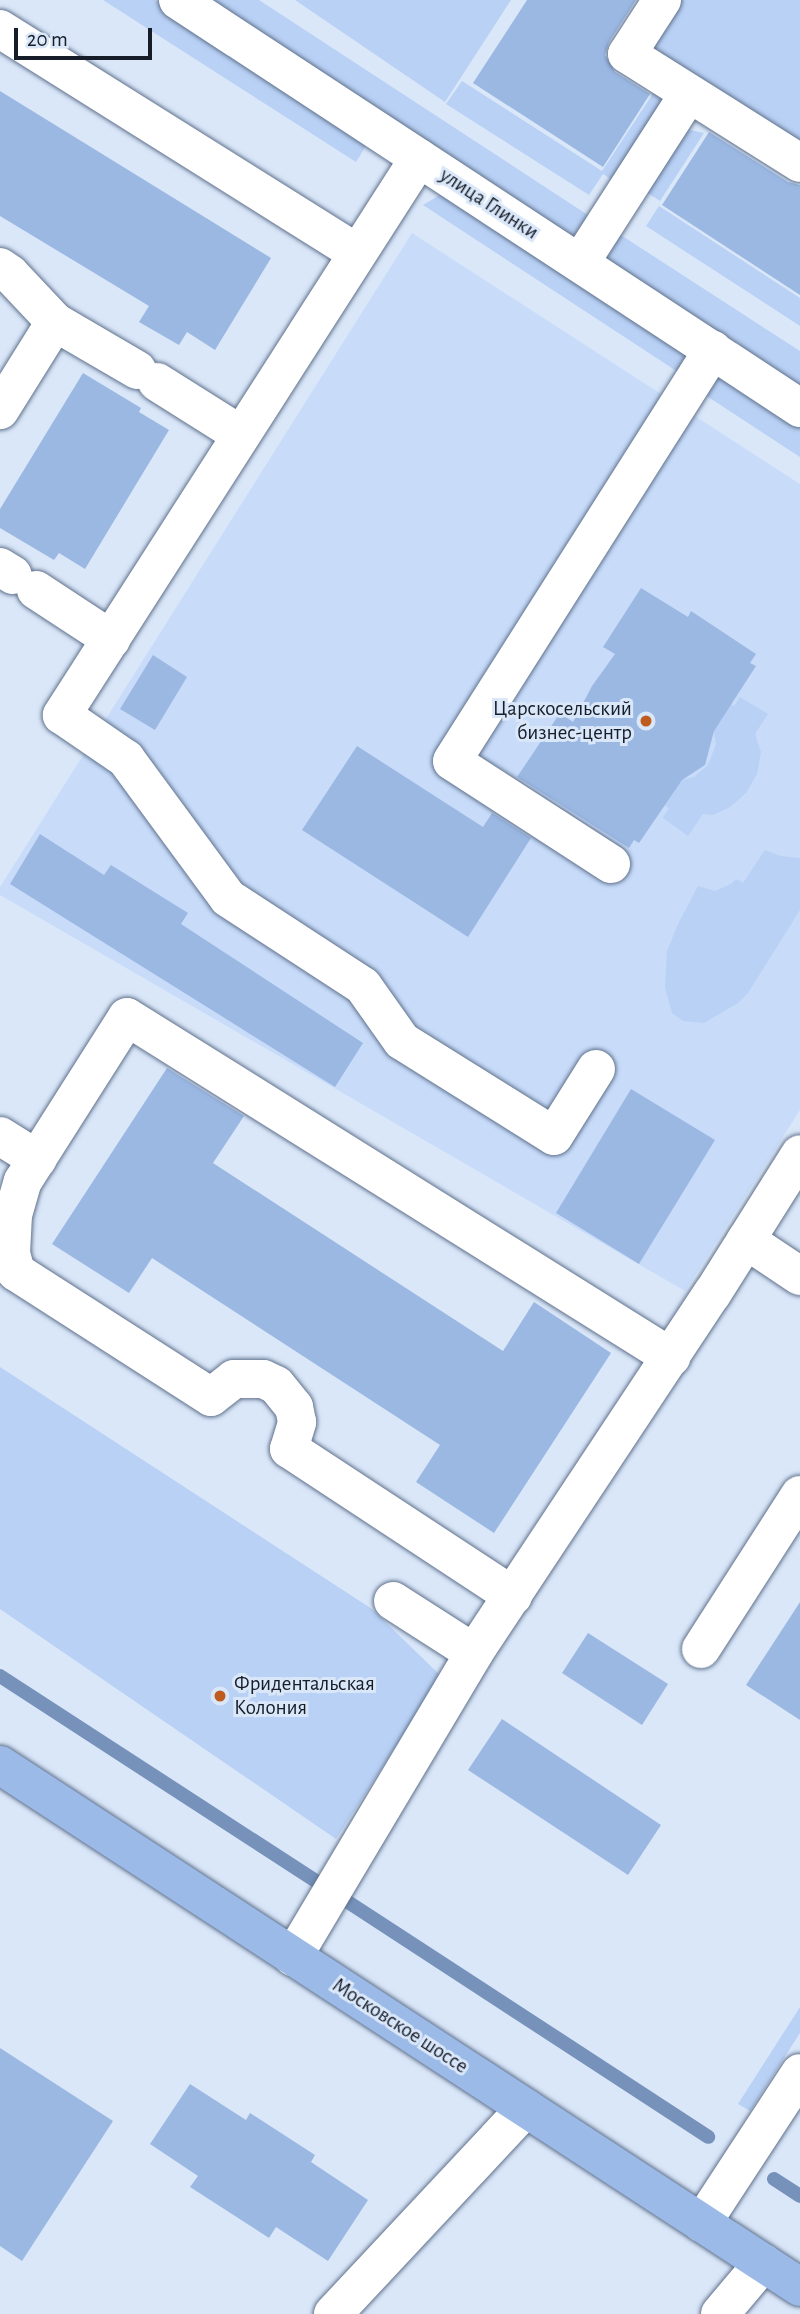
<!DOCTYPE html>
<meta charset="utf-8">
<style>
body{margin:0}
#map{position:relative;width:800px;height:2314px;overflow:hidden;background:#dae7f9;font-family:"Alegreya Sans",sans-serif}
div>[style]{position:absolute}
.built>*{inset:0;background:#c8dcfa}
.green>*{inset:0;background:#b9d1f5}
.stream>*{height:14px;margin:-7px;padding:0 7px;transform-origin:7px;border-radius:7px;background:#7692bb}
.building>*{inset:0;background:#9bb8e3}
.roads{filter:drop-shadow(0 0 2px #5f718c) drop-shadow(0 0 2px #5f718c)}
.minor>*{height:38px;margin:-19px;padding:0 19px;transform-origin:19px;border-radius:19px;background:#fff}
.major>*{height:38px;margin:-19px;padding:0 19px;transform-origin:19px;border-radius:19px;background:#9bbae8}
.dots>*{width:19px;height:19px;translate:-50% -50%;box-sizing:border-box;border:4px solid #dae7f9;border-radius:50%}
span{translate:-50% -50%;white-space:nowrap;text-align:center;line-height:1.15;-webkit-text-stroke:6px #dae7f9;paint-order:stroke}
.street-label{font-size:21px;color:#161d28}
.poi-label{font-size:21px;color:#161d28}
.right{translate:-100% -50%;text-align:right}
.left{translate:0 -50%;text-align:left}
.scale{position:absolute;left:14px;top:28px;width:138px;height:32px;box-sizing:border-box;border:4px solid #161d28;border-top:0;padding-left:9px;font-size:21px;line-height:24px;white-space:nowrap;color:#161d28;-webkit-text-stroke:5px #dae7f9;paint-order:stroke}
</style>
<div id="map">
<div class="built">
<div style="clip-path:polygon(412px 233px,800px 484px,800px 1110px,685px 1291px,0 895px,0 887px)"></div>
</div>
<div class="green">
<div style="clip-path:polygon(103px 0,155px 0,371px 138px,356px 162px)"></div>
<div style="clip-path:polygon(197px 0,259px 0,594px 219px,576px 247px)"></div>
<div style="clip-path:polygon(295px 0,511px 0,445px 102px)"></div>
<div style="clip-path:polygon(682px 0,800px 0,800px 145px,650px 48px)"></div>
<div style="clip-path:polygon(462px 81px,602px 171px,654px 92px,664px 104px,619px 184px,603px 174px,589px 195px,446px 104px)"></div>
<div style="clip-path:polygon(690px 130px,704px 133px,660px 201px,643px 190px,683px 133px)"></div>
<div style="clip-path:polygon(443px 193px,695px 353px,681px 374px,423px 205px)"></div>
<div style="clip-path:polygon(659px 206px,800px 298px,800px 326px,646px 226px)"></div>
<div style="clip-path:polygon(613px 230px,800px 351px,800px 391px,595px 259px)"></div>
<div style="clip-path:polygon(714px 363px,800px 420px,800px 457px,696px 389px)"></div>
<div style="clip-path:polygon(740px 697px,768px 714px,755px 734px,761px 752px,757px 774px,746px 793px,730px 807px,713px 815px,703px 814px,688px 836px,663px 818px,669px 808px,662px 804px,677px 781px,694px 777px,708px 765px,716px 744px,713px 728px,728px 703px,734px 706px)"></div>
<div style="clip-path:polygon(765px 850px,781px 856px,800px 858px,800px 910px,748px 993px,738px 1003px,704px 1023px,683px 1021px,672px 1013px,665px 987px,667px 951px,679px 922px,698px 886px,715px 891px,731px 884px,736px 879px,743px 883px)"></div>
<div style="clip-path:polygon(0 1367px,372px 1609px,441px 1676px,336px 1839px,0 1609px)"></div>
<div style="clip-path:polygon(800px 2007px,800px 2033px,750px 2111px,738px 2104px)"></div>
</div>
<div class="stream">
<div style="left:0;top:1676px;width:380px;rotate:33deg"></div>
<div style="left:348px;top:1902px;width:430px;rotate:33.1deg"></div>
<div style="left:774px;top:2179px;width:31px;rotate:33deg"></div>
</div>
<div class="building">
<div style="clip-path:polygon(527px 0,636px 0,609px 42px,605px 55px,615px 72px,650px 94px,603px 167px,473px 83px)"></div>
<div style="clip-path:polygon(0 91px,271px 258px,215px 350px,187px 332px,179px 345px,139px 322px,149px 306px,0 216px)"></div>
<div style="clip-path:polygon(709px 132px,788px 182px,800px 185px,800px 295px,662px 205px)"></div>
<div style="clip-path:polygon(83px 373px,141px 408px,139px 412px,169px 430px,85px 569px,59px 553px,54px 560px,0 528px,0 509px)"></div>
<div style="clip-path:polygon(641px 588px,688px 617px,691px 611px,756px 654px,750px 663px,756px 666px,714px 731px,705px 765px,682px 780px,639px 843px,634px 840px,629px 848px,517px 777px,560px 713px,573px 722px,592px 686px,615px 654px,603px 647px)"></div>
<div style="clip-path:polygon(153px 655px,187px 677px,155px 730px,120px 709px)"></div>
<div style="clip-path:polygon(357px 746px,483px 827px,492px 813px,531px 838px,468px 937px,302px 830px)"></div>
<div style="clip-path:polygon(40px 834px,104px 875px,111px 865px,188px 913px,181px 924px,363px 1043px,335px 1087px,10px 884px)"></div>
<div style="clip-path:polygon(167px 1068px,244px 1116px,213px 1163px,503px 1351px,534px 1302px,611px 1353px,494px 1533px,416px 1482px,440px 1445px,152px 1258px,129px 1293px,52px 1244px)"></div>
<div style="clip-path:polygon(631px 1089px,715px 1140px,639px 1264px,556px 1213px)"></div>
<div style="clip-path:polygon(800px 1602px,800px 1720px,746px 1685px)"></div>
<div style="clip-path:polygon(588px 1633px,668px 1684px,642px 1725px,562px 1673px)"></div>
<div style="clip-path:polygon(502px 1719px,661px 1825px,628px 1875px,468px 1770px)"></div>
<div style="clip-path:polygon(0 2048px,113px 2121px,22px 2261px,0 2246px)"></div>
<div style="clip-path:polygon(190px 2084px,246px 2120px,250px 2113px,315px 2155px,311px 2162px,368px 2200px,328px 2261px,276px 2227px,269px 2238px,190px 2187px,198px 2176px,150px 2144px)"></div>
</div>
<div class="roads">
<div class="minor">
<div style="left:178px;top:0;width:744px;rotate:33.26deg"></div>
<div style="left:662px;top:0;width:64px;rotate:122.9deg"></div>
<div style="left:627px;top:54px;width:204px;rotate:32.2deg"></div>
<div style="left:0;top:29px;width:421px;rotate:32.1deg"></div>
<div style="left:419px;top:158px;width:662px;rotate:122.66deg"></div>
<div style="left:62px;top:715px;width:78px;rotate:34.5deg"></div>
<div style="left:126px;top:759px;width:172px;rotate:53.7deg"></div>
<div style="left:228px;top:898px;width:161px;rotate:33.1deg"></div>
<div style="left:363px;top:986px;width:67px;rotate:54.7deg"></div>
<div style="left:402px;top:1041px;width:179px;rotate:32deg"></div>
<div style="left:554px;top:1136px;width:79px;rotate:-57.9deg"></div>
<div style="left:580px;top:263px;width:200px;rotate:-57.3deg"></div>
<div style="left:0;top:267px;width:12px;rotate:35deg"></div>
<div style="left:10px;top:274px;width:66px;rotate:46.8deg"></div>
<div style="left:55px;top:322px;width:104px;rotate:122deg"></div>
<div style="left:55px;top:322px;width:95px;rotate:30.3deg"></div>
<div style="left:157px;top:382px;width:99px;rotate:32.2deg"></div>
<div style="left:0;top:567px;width:15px;rotate:32deg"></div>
<div style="left:36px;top:590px;width:90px;rotate:33.2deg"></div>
<div style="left:611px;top:864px;width:189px;rotate:-147.1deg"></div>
<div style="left:452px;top:761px;width:487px;rotate:-57.6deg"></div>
<div style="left:0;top:1136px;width:44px;rotate:31.9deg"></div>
<div style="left:746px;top:1240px;width:65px;rotate:33.7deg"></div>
<div style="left:513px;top:1596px;width:268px;rotate:-146.7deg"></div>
<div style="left:289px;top:1449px;width:28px;rotate:-73deg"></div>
<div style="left:297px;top:1422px;width:15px;rotate:-101deg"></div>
<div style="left:294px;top:1407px;width:28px;rotate:-129deg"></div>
<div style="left:276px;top:1385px;width:14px;rotate:-155deg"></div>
<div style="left:263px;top:1379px;width:29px;rotate:180deg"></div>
<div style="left:234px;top:1379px;width:29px;rotate:142deg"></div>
<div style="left:211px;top:1397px;width:232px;rotate:-147.3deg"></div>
<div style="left:16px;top:1272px;width:20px;rotate:-105deg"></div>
<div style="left:11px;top:1253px;width:38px;rotate:-87deg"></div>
<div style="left:13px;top:1215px;width:35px;rotate:-74deg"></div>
<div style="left:23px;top:1181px;width:194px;rotate:-57.6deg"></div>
<div style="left:127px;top:1017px;width:642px;rotate:32.01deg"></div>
<div style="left:393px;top:1601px;width:96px;rotate:32.7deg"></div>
<div style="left:701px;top:1649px;width:183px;rotate:-57.3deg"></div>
<div style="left:293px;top:1957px;width:354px;rotate:-59.2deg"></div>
<div style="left:474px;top:1653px;width:431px;rotate:-56.5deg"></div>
<div style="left:712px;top:1294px;width:165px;rotate:-57.8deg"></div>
<div style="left:702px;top:2223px;width:179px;rotate:-56.8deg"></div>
<div style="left:333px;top:2314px;width:282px;rotate:-46.9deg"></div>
<div style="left:720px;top:2314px;width:67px;rotate:-49.9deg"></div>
</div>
<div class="major">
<div style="left:0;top:1765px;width:955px;rotate:33.12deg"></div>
</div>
</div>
<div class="dots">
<div style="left:646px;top:721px;background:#be5c1f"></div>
<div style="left:220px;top:1696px;background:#be5c1f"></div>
</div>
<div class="street-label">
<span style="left:489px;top:204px;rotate:33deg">улица Глинки</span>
<span style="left:400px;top:2026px;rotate:33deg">Московское шоссе</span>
</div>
<div class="poi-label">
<span class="right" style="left:632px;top:721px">Царскосельский<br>бизнес-центр</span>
<span class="left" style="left:234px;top:1696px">Фридентальская<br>Колония</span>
</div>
<div class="scale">20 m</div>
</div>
